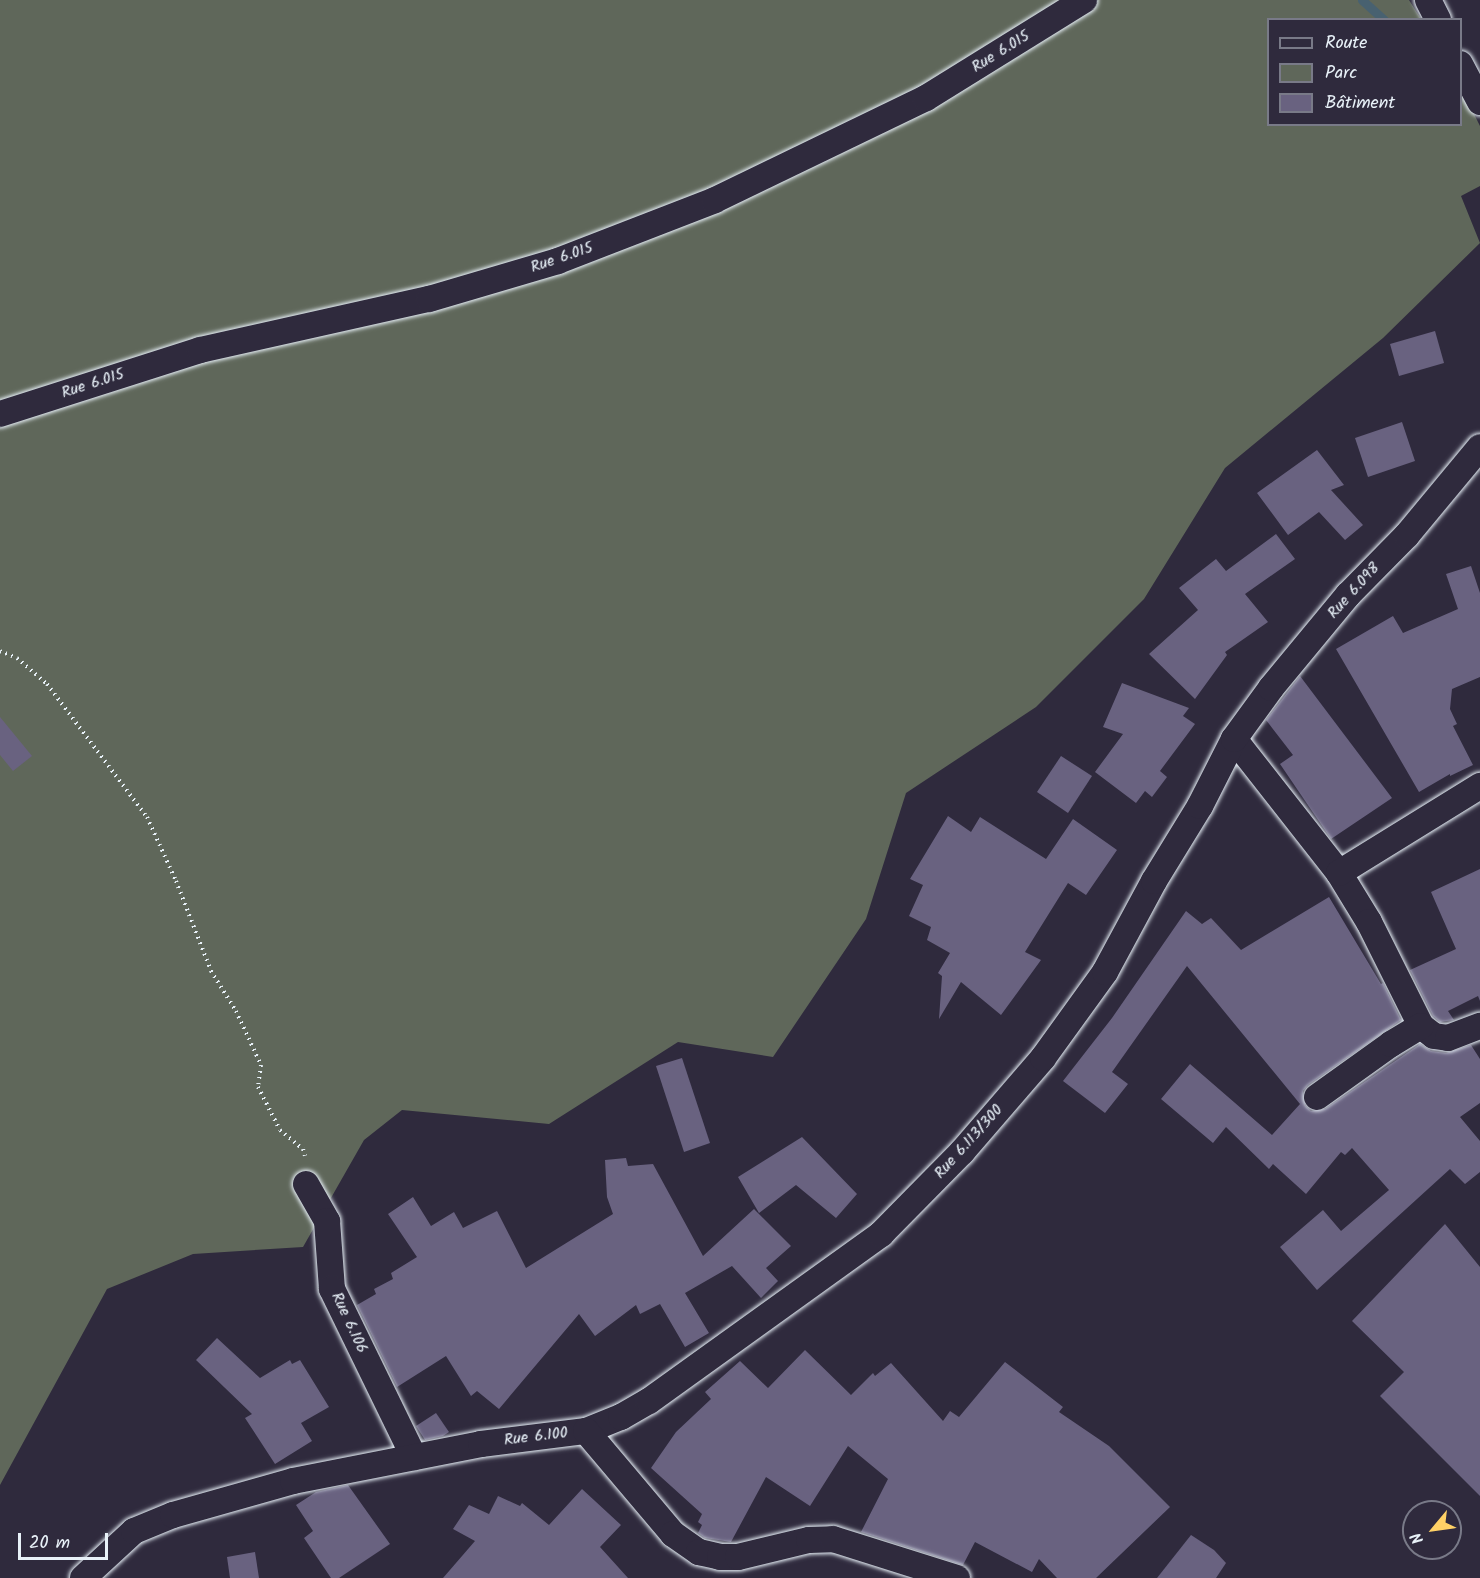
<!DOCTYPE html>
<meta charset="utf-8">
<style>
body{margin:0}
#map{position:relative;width:1480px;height:1578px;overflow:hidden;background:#2f2a3d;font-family:Kalam,sans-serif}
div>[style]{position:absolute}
.green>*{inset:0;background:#5f675a}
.stream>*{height:9px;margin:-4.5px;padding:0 4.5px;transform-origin:4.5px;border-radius:4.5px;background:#486170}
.building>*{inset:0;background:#696280}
.path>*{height:4px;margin-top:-2px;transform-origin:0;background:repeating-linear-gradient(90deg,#e8f1f8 0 1.5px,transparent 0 6px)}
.roads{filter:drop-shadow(0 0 2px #e8f1f8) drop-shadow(0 0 2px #e8f1f8)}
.street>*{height:26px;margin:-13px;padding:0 13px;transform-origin:13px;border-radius:13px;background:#2f2a3d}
span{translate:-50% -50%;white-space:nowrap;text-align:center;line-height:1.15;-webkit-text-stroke:5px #2f2a3d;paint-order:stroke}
.street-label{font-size:16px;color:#e8f1f8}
.legend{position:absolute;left:1267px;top:18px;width:195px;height:108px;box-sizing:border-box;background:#2f2a3d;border:2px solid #797a88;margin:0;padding:8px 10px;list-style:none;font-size:18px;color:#e8f1f8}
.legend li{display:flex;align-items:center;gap:12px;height:30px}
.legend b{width:30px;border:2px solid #797a88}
.north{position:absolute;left:1402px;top:1500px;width:60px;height:60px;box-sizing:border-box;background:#2f2a3d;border:2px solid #797a88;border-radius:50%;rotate:241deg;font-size:16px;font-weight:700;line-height:24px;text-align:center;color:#e8f1f8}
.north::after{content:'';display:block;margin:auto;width:21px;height:27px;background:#ffd166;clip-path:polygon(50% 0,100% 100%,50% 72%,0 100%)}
.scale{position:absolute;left:18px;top:1533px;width:90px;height:27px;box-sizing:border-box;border:3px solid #e8f1f8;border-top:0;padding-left:8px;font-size:18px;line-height:21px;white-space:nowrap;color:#e8f1f8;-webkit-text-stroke:4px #2f2a3d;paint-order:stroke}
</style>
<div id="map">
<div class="green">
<div style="clip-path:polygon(0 0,1409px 0,1421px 19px,1268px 20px,1268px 124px,1460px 124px,1461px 88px,1480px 126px,1480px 186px,1461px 196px,1480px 243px,1383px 338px,1225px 468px,1144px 599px,1036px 707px,906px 793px,866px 919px,773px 1057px,678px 1042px,549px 1124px,402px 1110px,364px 1140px,303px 1247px,193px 1254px,107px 1289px,0 1485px)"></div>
</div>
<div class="stream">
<div style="left:1362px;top:0;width:30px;rotate:42deg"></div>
</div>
<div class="building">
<div style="clip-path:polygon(1435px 331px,1444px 363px,1399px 376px,1390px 344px)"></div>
<div style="clip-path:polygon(1402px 422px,1415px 461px,1368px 477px,1355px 438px)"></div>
<div style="clip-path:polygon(1317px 450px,1344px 485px,1331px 490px,1363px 525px,1345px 540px,1319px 512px,1288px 535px,1257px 493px)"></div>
<div style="clip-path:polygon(1276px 534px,1295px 559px,1245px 594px,1268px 622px,1225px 652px,1227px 655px,1195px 699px,1149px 654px,1198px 610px,1179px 588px,1216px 559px,1226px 571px)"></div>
<div style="clip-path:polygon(1471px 566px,1480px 593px,1480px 677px,1452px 689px,1450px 709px,1457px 724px,1453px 726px,1473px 765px,1450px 776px,1450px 774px,1419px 792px,1336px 649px,1393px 616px,1403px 633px,1458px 609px,1446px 574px)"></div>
<div style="clip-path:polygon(1300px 676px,1392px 798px,1331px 839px,1280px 764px,1293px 755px,1266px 720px)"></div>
<div style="clip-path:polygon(1122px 683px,1189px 708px,1183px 716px,1195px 724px,1160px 771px,1167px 777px,1152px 797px,1145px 791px,1136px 803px,1095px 772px,1123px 734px,1103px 727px)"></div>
<div style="clip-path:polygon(0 717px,32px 756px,13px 771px,0 755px)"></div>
<div style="clip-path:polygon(1061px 756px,1092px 776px,1068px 813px,1037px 792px)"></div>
<div style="clip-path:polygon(948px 816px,971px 832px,980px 817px,1046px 859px,1073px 819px,1117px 850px,1086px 895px,1068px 883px,1025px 952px,1041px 960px,1001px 1015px,961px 982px,939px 1019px,942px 976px,938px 973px,950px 953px,927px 940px,931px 927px,909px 916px,923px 885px,910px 879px)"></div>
<div style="clip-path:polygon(1480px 869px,1480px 1001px,1478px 996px,1448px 1011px,1454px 1020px,1440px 1022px,1433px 1016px,1410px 970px,1456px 949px,1431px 892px)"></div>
<div style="clip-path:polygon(1329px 897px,1381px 984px,1383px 983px,1401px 1020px,1308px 1085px,1303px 1091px,1305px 1105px,1311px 1111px,1325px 1109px,1420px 1044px,1431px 1051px,1446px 1053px,1471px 1045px,1480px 1059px,1480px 1103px,1460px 1117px,1480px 1141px,1480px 1172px,1465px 1184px,1450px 1169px,1317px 1290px,1280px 1247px,1323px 1210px,1341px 1231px,1389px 1190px,1352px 1148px,1345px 1155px,1341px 1152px,1306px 1194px,1273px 1164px,1269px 1169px,1226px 1127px,1213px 1143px,1161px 1099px,1190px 1064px,1272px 1135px,1300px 1104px,1187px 966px,1112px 1072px,1128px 1084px,1105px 1113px,1063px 1081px,1112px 1018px,1186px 911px,1202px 924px,1211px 918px,1241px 950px)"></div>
<div style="clip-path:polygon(682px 1058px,710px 1143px,684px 1152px,656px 1066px)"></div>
<div style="clip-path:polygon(802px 1137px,857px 1194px,836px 1218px,796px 1185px,759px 1213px,738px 1177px)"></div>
<div style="clip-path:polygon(626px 1158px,628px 1166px,653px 1164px,703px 1256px,754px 1209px,791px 1246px,766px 1268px,778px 1281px,761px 1298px,732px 1266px,685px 1293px,709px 1333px,685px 1347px,660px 1304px,640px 1314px,636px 1305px,595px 1336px,579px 1314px,499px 1409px,477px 1391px,471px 1396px,446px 1356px,397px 1387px,357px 1305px,376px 1294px,374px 1289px,393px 1279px,391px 1273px,417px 1257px,388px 1214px,413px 1197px,431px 1226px,454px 1212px,463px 1228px,497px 1211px,526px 1268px,613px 1214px,607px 1197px,605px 1160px)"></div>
<div style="clip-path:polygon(1445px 1224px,1480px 1267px,1480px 1496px,1380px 1396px,1404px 1372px,1352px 1321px)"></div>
<div style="clip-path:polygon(217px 1338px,260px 1378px,290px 1360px,292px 1364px,300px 1360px,329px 1407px,301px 1423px,312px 1441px,275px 1464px,245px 1418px,252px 1414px,196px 1360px)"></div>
<div style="clip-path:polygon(805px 1350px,851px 1395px,873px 1373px,875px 1376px,891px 1363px,943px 1421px,950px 1411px,959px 1417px,1005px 1362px,1063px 1407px,1059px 1412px,1109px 1446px,1170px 1507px,1096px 1578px,1057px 1578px,1039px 1559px,1032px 1572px,975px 1542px,963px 1565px,861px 1532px,888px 1479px,848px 1446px,810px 1506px,766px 1477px,731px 1542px,705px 1538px,698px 1533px,702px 1525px,698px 1522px,702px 1514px,651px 1468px,676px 1432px,711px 1399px,705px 1392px,740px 1361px,768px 1388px)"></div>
<div style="clip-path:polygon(436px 1413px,449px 1432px,443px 1436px,425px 1440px,416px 1426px)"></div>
<div style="clip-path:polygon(348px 1485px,390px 1544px,339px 1578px,331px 1578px,304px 1538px,313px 1531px,296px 1505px,316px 1492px)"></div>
<div style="clip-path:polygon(582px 1489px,621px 1525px,600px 1547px,628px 1578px,443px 1578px,475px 1541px,453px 1529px,469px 1505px,489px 1514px,498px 1496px,520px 1506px,522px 1503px,549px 1525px)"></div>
<div style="clip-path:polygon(1191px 1535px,1214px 1550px,1226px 1563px,1216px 1578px,1157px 1578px)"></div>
<div style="clip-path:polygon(255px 1552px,259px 1578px,230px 1578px,227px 1557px)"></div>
</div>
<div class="path">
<div style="left:0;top:651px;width:18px;rotate:22deg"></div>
<div style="left:17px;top:658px;width:40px;rotate:41deg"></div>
<div style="left:47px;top:684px;width:166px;rotate:53.1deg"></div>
<div style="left:147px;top:817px;width:70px;rotate:65.6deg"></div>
<div style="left:176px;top:881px;width:97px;rotate:68.7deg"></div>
<div style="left:211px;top:971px;width:47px;rotate:58deg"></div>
<div style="left:236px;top:1011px;width:60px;rotate:65.2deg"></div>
<div style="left:261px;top:1065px;width:22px;rotate:98deg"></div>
<div style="left:258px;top:1087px;width:48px;rotate:62.9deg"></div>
<div style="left:280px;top:1130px;width:30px;rotate:40deg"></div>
<div style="left:303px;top:1149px;width:7px;rotate:74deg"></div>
</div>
<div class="roads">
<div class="street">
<div style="left:1428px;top:0;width:22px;rotate:63deg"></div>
<div style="left:1460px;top:64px;width:43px;rotate:62.2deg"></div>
<div style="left:0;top:414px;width:210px;rotate:-17.7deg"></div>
<div style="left:200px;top:350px;width:235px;rotate:-12.6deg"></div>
<div style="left:429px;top:299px;width:134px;rotate:-16.4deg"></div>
<div style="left:558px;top:261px;width:168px;rotate:-21.2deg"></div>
<div style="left:715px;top:200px;width:234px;rotate:-25.8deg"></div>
<div style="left:926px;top:98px;width:186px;rotate:-31.8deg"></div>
<div style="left:1234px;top:739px;width:170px;rotate:51.9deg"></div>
<div style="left:1339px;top:873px;width:57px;rotate:58.5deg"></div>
<div style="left:1369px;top:922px;width:116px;rotate:63.4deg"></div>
<div style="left:1421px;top:1026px;width:16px;rotate:38deg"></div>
<div style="left:1434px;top:1036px;width:14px;rotate:8deg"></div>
<div style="left:1448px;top:1038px;width:34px;rotate:-21deg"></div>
<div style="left:1339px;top:873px;width:166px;rotate:-31.7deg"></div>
<div style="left:1317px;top:1097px;width:91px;rotate:-35.6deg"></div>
<div style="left:1391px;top:1044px;width:35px;rotate:-31deg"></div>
<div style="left:306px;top:1184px;width:43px;rotate:60.4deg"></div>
<div style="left:327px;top:1221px;width:68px;rotate:85.8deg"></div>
<div style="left:332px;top:1289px;width:187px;rotate:64deg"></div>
<div style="left:586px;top:1431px;width:38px;rotate:-22deg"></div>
<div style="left:621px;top:1417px;width:32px;rotate:-30deg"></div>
<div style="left:649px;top:1401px;width:286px;rotate:-35.7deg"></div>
<div style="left:881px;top:1234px;width:115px;rotate:-45.4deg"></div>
<div style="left:962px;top:1152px;width:124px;rotate:-49.2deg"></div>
<div style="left:1043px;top:1058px;width:106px;rotate:-54.2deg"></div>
<div style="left:1105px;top:972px;width:103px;rotate:-61.7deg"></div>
<div style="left:1154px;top:881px;width:88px;rotate:-58.5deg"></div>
<div style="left:1200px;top:806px;width:75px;rotate:-63.1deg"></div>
<div style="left:1234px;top:739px;width:63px;rotate:-54deg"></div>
<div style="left:1271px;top:688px;width:121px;rotate:-50.4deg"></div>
<div style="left:1348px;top:595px;width:84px;rotate:-45.5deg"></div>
<div style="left:1407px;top:535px;width:114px;rotate:-50.3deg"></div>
<div style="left:83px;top:1578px;width:69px;rotate:-42.7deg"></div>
<div style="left:134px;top:1531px;width:42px;rotate:-22.3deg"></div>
<div style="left:173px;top:1515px;width:125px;rotate:-15.8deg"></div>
<div style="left:293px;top:1481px;width:192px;rotate:-11.1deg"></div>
<div style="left:481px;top:1444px;width:106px;rotate:-7.1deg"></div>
<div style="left:586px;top:1431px;width:135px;rotate:49.8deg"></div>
<div style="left:673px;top:1534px;width:32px;rotate:35deg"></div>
<div style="left:699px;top:1552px;width:22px;rotate:13deg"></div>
<div style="left:720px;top:1557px;width:18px"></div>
<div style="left:738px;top:1557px;width:73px;rotate:-13.5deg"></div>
<div style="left:809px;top:1540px;width:24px;rotate:-2deg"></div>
<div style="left:833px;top:1539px;width:130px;rotate:17.5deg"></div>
</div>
</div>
<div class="street-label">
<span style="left:1001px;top:52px;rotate:-32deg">Rue 6.015</span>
<span style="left:562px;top:258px;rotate:-19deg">Rue 6.015</span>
<span style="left:93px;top:384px;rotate:-18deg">Rue 6.015</span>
<span style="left:1354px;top:591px;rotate:-48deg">Rue 6.098</span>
<span style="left:969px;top:1142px;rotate:-48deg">Rue 6.113/300</span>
<span style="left:349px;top:1323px;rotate:65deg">Rue 6.106</span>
<span style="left:536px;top:1437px;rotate:-7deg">Rue 6.100</span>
</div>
<ul class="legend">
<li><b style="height:8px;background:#2f2a3d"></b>Route</li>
<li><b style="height:16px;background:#5f675a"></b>Parc</li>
<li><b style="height:16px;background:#696280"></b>Bâtiment</li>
</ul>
<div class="north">N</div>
<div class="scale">20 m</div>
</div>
